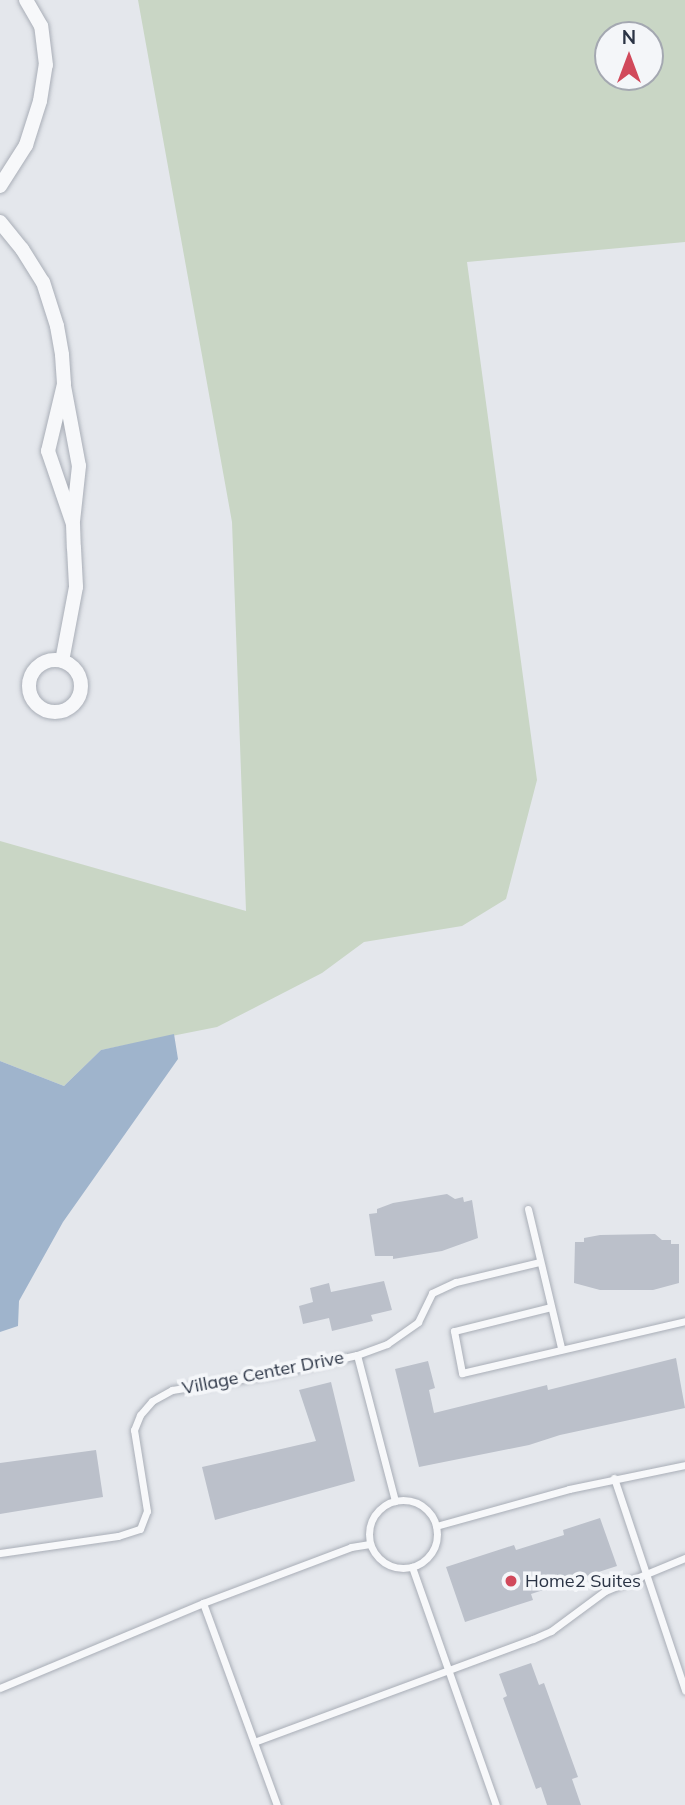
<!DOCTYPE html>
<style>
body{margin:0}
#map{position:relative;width:685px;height:1805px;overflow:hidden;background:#e4e7ec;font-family:Mulish,sans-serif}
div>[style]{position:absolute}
.green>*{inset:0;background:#c9d6c5}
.water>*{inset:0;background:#9fb4cc}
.building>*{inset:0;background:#bbc0ca}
.roads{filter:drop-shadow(0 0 2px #a9aeb7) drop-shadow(0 0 2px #a9aeb7)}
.service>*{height:7px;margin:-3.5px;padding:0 3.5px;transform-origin:3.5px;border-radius:3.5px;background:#f7f8fa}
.service>.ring{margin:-3.5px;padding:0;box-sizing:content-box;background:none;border:7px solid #f7f8fa;border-radius:50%}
.minor>*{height:14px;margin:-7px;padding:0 7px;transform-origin:7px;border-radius:7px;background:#f7f8fa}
.minor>.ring{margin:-7px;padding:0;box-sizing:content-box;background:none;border:14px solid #f7f8fa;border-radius:50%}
.dots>*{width:19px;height:19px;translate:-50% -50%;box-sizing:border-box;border:4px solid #f4f6f9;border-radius:50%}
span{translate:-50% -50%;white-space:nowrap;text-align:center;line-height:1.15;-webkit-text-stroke:7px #f4f6f9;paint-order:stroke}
.street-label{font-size:18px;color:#2b3445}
.poi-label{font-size:18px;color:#2b3445}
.left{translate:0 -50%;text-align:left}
.north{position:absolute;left:594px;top:21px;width:70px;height:70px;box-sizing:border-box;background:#f4f6f9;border:2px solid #a4a8b1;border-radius:50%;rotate:0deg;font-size:19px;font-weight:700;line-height:28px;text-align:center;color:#2b3445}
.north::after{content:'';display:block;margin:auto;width:24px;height:32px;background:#d1495b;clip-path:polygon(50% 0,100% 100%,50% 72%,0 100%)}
</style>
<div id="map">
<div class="green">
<div style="clip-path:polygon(evenodd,138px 0,685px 0,685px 242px,467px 262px,537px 780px,506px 899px,462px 926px,364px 942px,322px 973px,217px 1027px,101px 1050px,64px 1086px,0 1061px,0 841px,246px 911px,232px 522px,138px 0,608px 35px,650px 35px,650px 77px,608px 77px,608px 35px)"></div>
</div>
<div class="water">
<div style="clip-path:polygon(174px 1034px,178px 1059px,63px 1222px,19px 1301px,18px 1326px,0 1332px,0 1061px,64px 1086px,101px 1050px)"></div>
</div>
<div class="building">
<div style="clip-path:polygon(447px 1194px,455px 1199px,463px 1197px,464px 1202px,472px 1200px,478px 1238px,442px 1251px,393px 1259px,393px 1256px,375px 1256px,369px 1214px,377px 1213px,377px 1209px,393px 1203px)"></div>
<div style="clip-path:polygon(655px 1234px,662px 1240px,671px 1240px,671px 1244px,679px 1244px,679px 1283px,653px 1290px,600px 1290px,574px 1283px,575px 1242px,584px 1242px,584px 1238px,600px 1235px)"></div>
<div style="clip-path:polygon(384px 1281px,392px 1310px,371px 1315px,373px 1321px,332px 1331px,329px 1318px,303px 1324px,299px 1306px,313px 1302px,310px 1288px,329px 1283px,331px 1292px)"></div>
<div style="clip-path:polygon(676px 1358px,685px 1408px,560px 1435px,529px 1445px,419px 1467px,395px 1369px,428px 1361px,435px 1388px,429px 1390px,434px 1413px,547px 1385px,548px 1390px)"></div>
<div style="clip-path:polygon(331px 1382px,355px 1481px,215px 1520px,202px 1467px,316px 1441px,299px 1390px)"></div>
<div style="clip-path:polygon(96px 1450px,103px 1497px,0 1514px,0 1463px)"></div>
<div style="clip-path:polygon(600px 1518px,617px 1566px,531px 1594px,533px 1600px,465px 1622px,446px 1567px,514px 1545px,516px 1550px,564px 1535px,563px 1530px)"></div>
<div style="clip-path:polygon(531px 1663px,539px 1685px,544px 1683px,578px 1777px,572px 1779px,581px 1805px,547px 1805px,541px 1787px,536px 1789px,503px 1698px,507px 1696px,499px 1674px)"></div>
</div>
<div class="roads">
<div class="service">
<div style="left:528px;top:1209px;width:142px;rotate:76.6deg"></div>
<div style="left:551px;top:1307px;width:100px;rotate:166.1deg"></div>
<div style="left:454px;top:1331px;width:43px;rotate:79.2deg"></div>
<div style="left:462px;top:1373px;width:229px;rotate:-13.1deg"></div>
<div style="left:357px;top:1355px;width:151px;rotate:75.4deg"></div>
<div style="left:614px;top:1478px;width:224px;rotate:71.5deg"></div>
<div class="ring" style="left:369px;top:1500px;width:61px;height:61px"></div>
<div style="left:436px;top:1526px;width:138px;rotate:-15.5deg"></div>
<div style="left:569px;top:1489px;width:118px;rotate:-11.7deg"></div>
<div style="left:0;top:1553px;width:119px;rotate:-8.2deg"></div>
<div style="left:118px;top:1536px;width:23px;rotate:-18deg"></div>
<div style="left:140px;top:1529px;width:19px;rotate:-69deg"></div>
<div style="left:147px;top:1511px;width:82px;rotate:-99.1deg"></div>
<div style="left:134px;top:1430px;width:16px;rotate:-68deg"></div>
<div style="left:140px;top:1415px;width:18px;rotate:-49deg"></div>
<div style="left:152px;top:1401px;width:23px;rotate:-29deg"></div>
<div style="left:172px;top:1390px;width:101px;rotate:-9.1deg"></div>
<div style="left:272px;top:1374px;width:87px;rotate:-12.6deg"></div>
<div style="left:357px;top:1355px;width:32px;rotate:-20deg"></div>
<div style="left:387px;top:1344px;width:38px;rotate:-35deg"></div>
<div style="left:418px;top:1322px;width:32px;rotate:-64deg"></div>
<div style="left:432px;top:1293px;width:26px;rotate:-25deg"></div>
<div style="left:456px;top:1282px;width:85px;rotate:-13.5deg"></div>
<div style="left:412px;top:1567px;width:252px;rotate:70.6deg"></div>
<div style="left:203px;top:1603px;width:215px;rotate:69.9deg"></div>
<div style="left:0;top:1688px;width:220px;rotate:-22.7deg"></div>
<div style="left:203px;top:1603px;width:158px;rotate:-20.7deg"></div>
<div style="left:351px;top:1547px;width:19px;rotate:-9deg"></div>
<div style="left:254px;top:1742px;width:297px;rotate:-20.3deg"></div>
<div style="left:533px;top:1639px;width:20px;rotate:-24deg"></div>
<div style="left:551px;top:1631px;width:67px;rotate:-36.5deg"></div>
<div style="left:605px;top:1591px;width:87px;rotate:-22.4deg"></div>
</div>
<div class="minor">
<div style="left:0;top:186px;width:49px;rotate:-57.6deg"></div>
<div style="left:26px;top:145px;width:46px;rotate:-72.3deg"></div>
<div style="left:40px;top:101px;width:36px;rotate:-81deg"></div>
<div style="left:46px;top:65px;width:39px;rotate:-97deg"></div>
<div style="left:41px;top:26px;width:30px;rotate:-120deg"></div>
<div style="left:0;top:222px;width:35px;rotate:51deg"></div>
<div style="left:22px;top:249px;width:39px;rotate:58deg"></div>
<div style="left:43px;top:282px;width:46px;rotate:72.3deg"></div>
<div style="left:57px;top:326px;width:29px;rotate:80deg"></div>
<div style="left:62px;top:355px;width:29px;rotate:86deg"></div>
<div style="left:64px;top:384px;width:69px;rotate:103.4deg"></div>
<div style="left:48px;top:451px;width:77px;rotate:71.1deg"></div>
<div style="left:73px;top:524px;width:24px;rotate:88deg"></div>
<div style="left:74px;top:548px;width:39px;rotate:87deg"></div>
<div style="left:76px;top:587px;width:75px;rotate:100.7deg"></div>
<div style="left:64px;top:386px;width:81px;rotate:79.4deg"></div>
<div style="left:79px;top:466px;width:55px;rotate:96.2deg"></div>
<div class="ring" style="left:29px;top:660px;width:38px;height:38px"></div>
</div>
</div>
<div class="dots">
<div style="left:511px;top:1581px;background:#d1495b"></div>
</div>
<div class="street-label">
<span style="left:263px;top:1373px;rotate:-11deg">Village Center Drive</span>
</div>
<div class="poi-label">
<span class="left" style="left:525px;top:1581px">Home2 Suites</span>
</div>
<div class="north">N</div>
</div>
